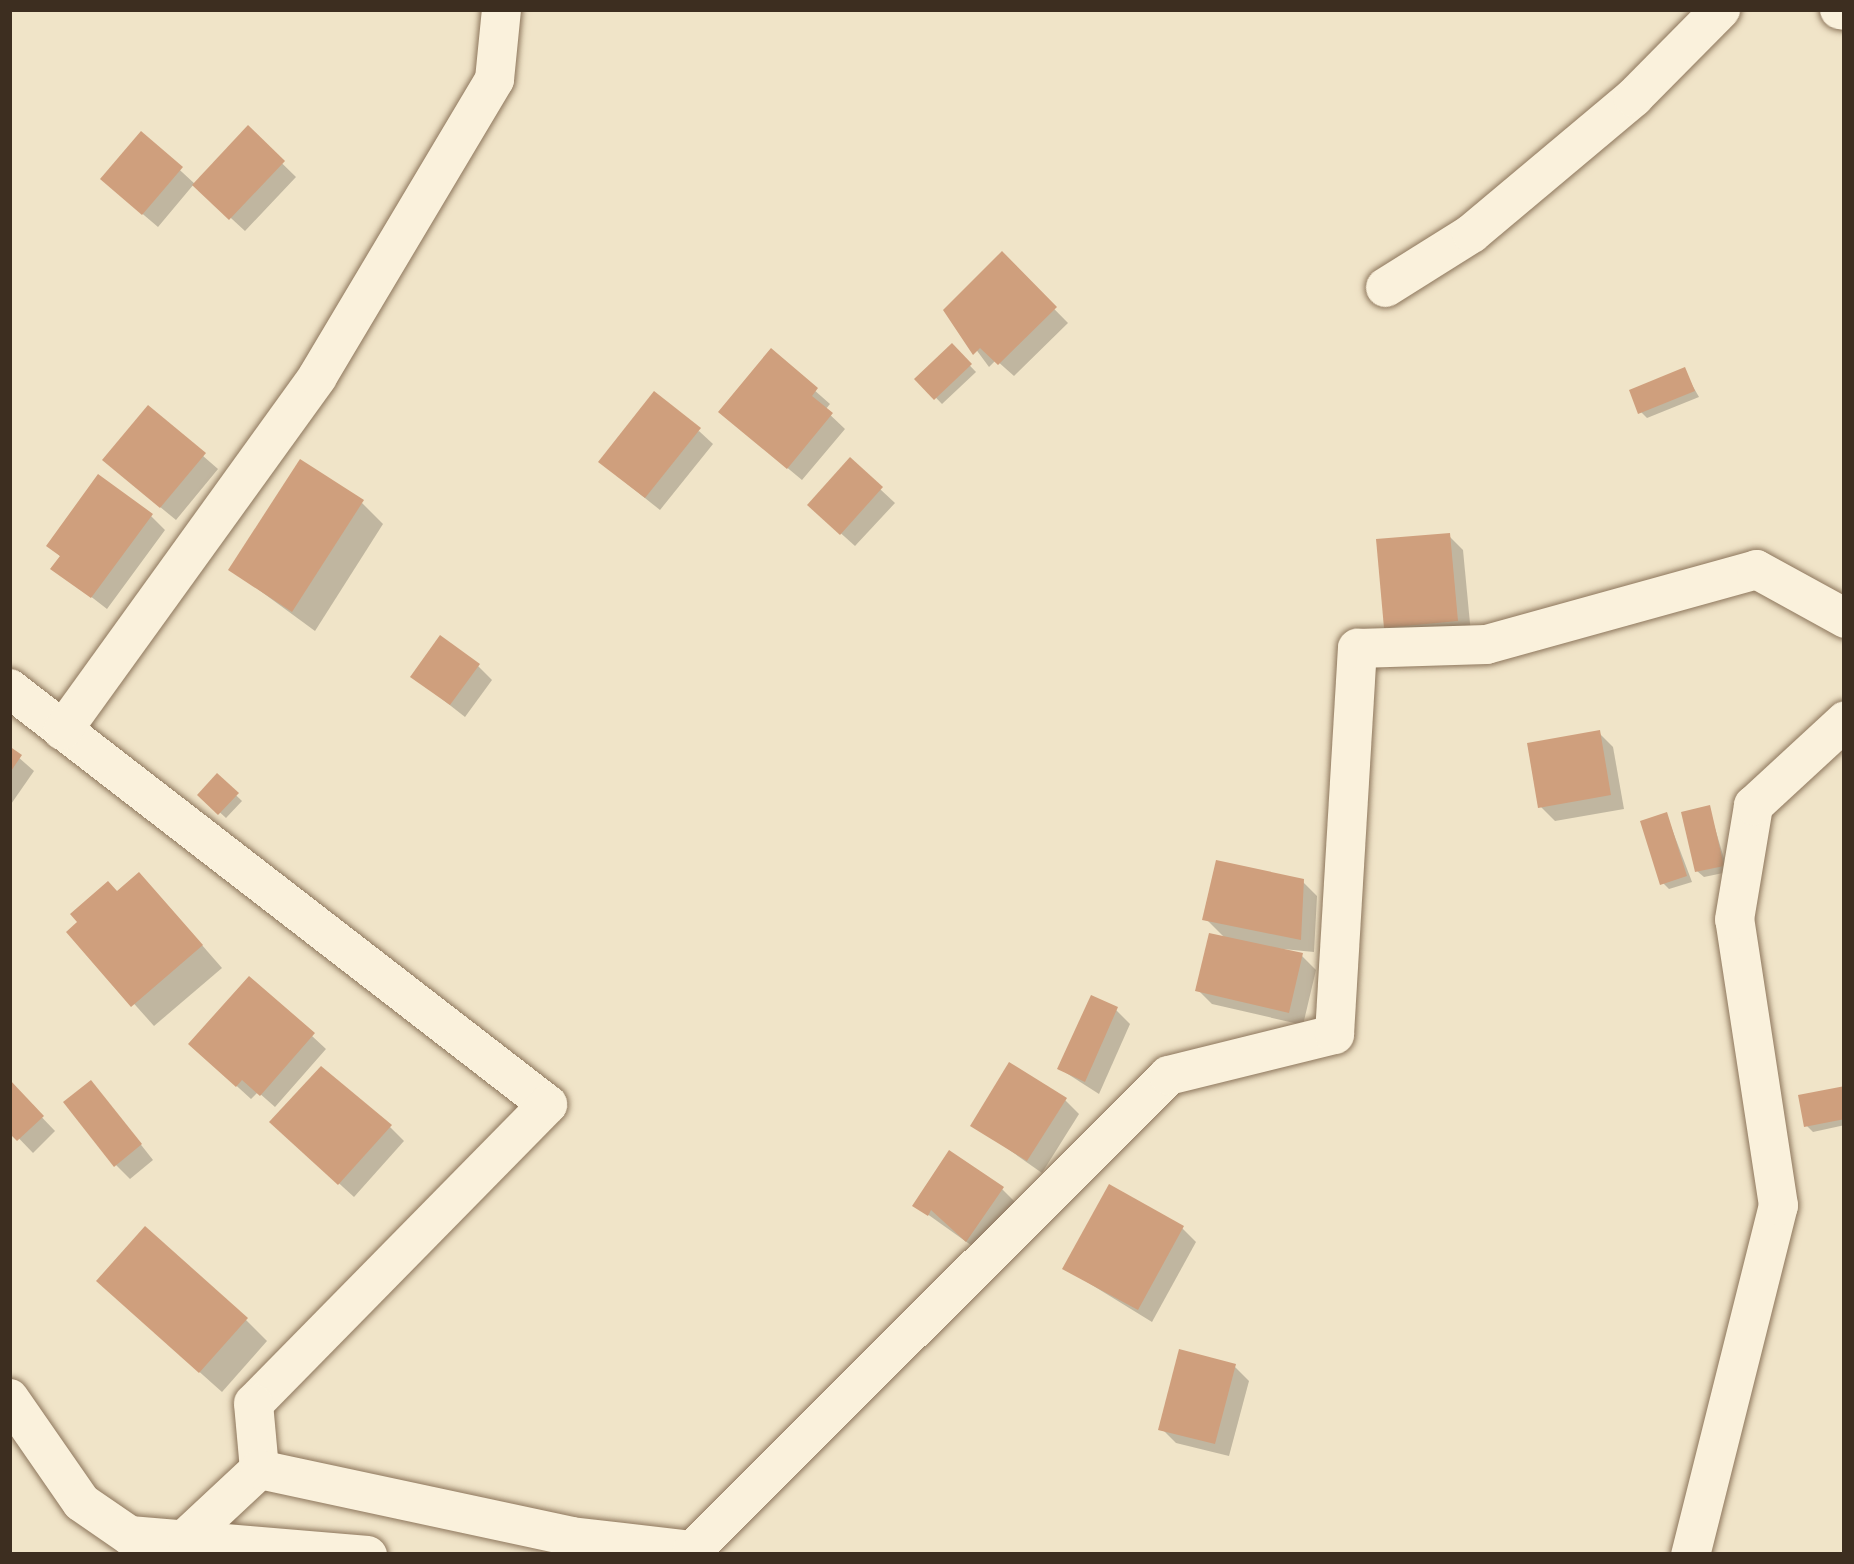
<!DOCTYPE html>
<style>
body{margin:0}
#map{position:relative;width:1854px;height:1564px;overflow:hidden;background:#f0e4c8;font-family:"PT Serif",serif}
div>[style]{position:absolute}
.shadow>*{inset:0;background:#0003}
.building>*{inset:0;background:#cf9f7d}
.roads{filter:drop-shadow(0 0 3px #8d765c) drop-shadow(0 0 3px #8d765c)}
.street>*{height:39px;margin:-19.5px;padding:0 19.5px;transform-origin:19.5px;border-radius:19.5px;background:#faf1dc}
span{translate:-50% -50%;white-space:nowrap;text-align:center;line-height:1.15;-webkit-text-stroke:12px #f7eed8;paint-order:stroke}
.frame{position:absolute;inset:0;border:12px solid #3d2e20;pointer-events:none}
</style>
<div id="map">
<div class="shadow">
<div style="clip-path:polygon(248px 130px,296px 177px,245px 231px,194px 184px,158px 227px,118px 193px,142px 135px,196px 185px)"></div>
<div style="clip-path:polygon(1002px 256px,1068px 323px,1014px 376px,996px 360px,989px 367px,947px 310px)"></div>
<div style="clip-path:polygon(952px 347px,976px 372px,942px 404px,918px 379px)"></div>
<div style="clip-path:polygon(771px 352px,830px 404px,825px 410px,845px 429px,802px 480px,736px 425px)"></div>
<div style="clip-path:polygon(1684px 371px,1699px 397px,1647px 418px,1641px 412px)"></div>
<div style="clip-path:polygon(149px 409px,218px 469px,176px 520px,120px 474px)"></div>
<div style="clip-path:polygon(699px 431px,713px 444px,660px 510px,616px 475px)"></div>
<div style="clip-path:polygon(851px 462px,895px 503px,855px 546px,825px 519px)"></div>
<div style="clip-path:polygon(362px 503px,383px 524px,315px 631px,232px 570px)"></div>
<div style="clip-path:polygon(151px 516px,165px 530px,107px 609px,54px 568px,62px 558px,49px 546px)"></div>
<div style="clip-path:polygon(1449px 536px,1463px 550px,1471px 634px,1401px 640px,1386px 626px)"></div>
<div style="clip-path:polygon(478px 666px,492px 680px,465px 717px,414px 677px)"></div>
<div style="clip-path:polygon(1599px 733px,1613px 747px,1624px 809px,1555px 821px,1541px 807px)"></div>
<div style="clip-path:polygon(9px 749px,34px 771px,9px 807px)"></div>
<div style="clip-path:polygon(217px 777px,242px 801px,226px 818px,201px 795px)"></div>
<div style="clip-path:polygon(1709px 808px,1728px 872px,1704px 877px,1697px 871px)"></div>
<div style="clip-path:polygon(1667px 816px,1692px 882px,1669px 889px,1663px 883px)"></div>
<div style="clip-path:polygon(1302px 881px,1317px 896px,1314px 952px,1261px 947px,1302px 956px,1316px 970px,1303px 1025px,1212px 1004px,1198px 990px,1227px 940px,1206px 919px)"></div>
<div style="clip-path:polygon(118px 895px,160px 897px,222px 968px,154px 1026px,70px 932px)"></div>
<div style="clip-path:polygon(1116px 1010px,1130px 1024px,1099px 1094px,1060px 1069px)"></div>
<div style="clip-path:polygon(312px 1036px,326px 1049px,275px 1107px,258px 1092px,251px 1099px,206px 1058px)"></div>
<div style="clip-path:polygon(9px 1083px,55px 1131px,33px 1153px,9px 1128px)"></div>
<div style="clip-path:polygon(1845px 1089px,1845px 1125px,1813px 1132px,1807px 1126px)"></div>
<div style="clip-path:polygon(104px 1098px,153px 1160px,130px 1179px,116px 1165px)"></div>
<div style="clip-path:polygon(1065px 1100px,1079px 1114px,1042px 1173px,974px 1125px)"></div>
<div style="clip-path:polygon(390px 1127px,404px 1141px,354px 1197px,287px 1136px)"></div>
<div style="clip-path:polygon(1002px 1189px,1016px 1203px,982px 1253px,916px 1206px)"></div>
<div style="clip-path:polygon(1182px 1228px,1196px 1242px,1152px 1322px,1066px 1269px)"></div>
<div style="clip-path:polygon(121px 1302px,246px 1320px,267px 1341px,222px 1392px)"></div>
<div style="clip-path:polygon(1235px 1367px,1249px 1381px,1229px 1456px,1176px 1443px,1162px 1429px)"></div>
</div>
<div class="building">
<div style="clip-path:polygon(248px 125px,285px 161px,229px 220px,192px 185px)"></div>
<div style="clip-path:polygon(141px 131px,183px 167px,142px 215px,100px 179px)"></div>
<div style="clip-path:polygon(1002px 251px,1057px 307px,998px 365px,980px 348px,973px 355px,943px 310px)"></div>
<div style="clip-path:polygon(952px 343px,972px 364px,934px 400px,914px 379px)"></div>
<div style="clip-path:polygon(771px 348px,818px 388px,812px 396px,833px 413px,787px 469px,718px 412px)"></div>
<div style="clip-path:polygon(1685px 367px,1695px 391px,1638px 414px,1629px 390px)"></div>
<div style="clip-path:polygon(654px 391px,701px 428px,645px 498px,598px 462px)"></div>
<div style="clip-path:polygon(148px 405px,206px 453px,160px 508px,102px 460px)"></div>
<div style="clip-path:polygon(850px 457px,883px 487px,840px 535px,807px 505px)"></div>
<div style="clip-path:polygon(300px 459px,364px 500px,292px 612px,228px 570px)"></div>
<div style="clip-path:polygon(98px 474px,153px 514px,91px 598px,50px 569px,60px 556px,46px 546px)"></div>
<div style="clip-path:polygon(1450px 533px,1458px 621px,1384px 628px,1376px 539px)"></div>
<div style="clip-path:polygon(440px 635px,480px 664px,450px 705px,410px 677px)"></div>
<div style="clip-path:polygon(1600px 730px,1611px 795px,1538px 808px,1527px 743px)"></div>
<div style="clip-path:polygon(9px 746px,22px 755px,9px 774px)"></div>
<div style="clip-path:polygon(217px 773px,239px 793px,218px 815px,197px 795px)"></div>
<div style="clip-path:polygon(1710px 805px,1724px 866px,1695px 872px,1681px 812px)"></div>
<div style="clip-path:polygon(1667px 812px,1687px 876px,1660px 885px,1640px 821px)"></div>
<div style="clip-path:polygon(1216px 860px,1304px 879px,1301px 940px,1202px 920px)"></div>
<div style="clip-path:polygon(139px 872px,203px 945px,131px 1007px,66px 932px,77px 922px,70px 914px,108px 881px,117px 891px)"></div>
<div style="clip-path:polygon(1209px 933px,1303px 953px,1289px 1013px,1195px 991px)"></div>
<div style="clip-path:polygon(249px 976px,315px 1033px,260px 1096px,242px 1080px,236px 1087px,188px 1044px)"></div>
<div style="clip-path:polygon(1091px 995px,1118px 1007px,1085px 1082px,1057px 1069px)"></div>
<div style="clip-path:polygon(1009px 1062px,1067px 1098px,1027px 1161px,970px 1126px)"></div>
<div style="clip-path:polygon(321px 1066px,392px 1125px,338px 1185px,269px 1122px)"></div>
<div style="clip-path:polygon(9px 1079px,44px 1116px,17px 1141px,9px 1133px)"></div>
<div style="clip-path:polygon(91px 1080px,142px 1144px,114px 1167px,63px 1102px)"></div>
<div style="clip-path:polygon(1845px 1086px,1845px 1119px,1804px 1127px,1798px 1095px)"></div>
<div style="clip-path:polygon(949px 1150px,1004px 1187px,966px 1242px,931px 1210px,928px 1216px,912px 1206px)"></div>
<div style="clip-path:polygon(1109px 1184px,1184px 1226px,1138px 1310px,1062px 1269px)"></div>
<div style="clip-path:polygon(145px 1226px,248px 1318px,199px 1373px,96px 1281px)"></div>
<div style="clip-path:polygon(1179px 1349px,1236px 1364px,1215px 1444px,1158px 1430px)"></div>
</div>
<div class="roads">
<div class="street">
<div style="left:1839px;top:9px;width:6px;rotate:9deg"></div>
<div style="left:1385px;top:287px;width:102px;rotate:-32.1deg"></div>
<div style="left:1471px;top:233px;width:212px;rotate:-40deg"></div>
<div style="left:1633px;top:97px;width:124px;rotate:-45.3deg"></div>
<div style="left:9px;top:688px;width:680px;rotate:37.71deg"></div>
<div style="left:547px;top:1104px;width:419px;rotate:134.5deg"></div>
<div style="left:253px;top:1403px;width:66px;rotate:84.8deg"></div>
<div style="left:62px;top:730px;width:436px;rotate:-54.2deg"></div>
<div style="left:317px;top:376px;width:346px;rotate:-59.2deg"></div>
<div style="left:494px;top:79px;width:70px;rotate:-84.3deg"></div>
<div style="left:9px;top:1398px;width:126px;rotate:55.3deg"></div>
<div style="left:81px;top:1502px;width:58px;rotate:34.5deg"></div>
<div style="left:129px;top:1535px;width:239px;rotate:4.8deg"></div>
<div style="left:186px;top:1537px;width:100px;rotate:-43deg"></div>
<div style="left:259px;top:1469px;width:319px;rotate:12.1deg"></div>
<div style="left:571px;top:1536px;width:122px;rotate:6.6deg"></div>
<div style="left:692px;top:1550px;width:672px;rotate:-44.94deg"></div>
<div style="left:1168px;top:1075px;width:171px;rotate:-13.9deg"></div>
<div style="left:1334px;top:1034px;width:387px;rotate:-86.6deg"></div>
<div style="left:1357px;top:648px;width:129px;rotate:-1.8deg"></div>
<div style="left:1486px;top:644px;width:280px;rotate:-15.5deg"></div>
<div style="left:1756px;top:569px;width:102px;rotate:28.8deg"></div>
<div style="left:1690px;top:1555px;width:361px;rotate:-75.9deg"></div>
<div style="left:1778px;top:1205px;width:289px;rotate:-98.7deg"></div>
<div style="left:1734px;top:919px;width:116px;rotate:-80.5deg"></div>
<div style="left:1753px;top:805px;width:125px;rotate:-42.7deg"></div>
</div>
</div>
<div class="frame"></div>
</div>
